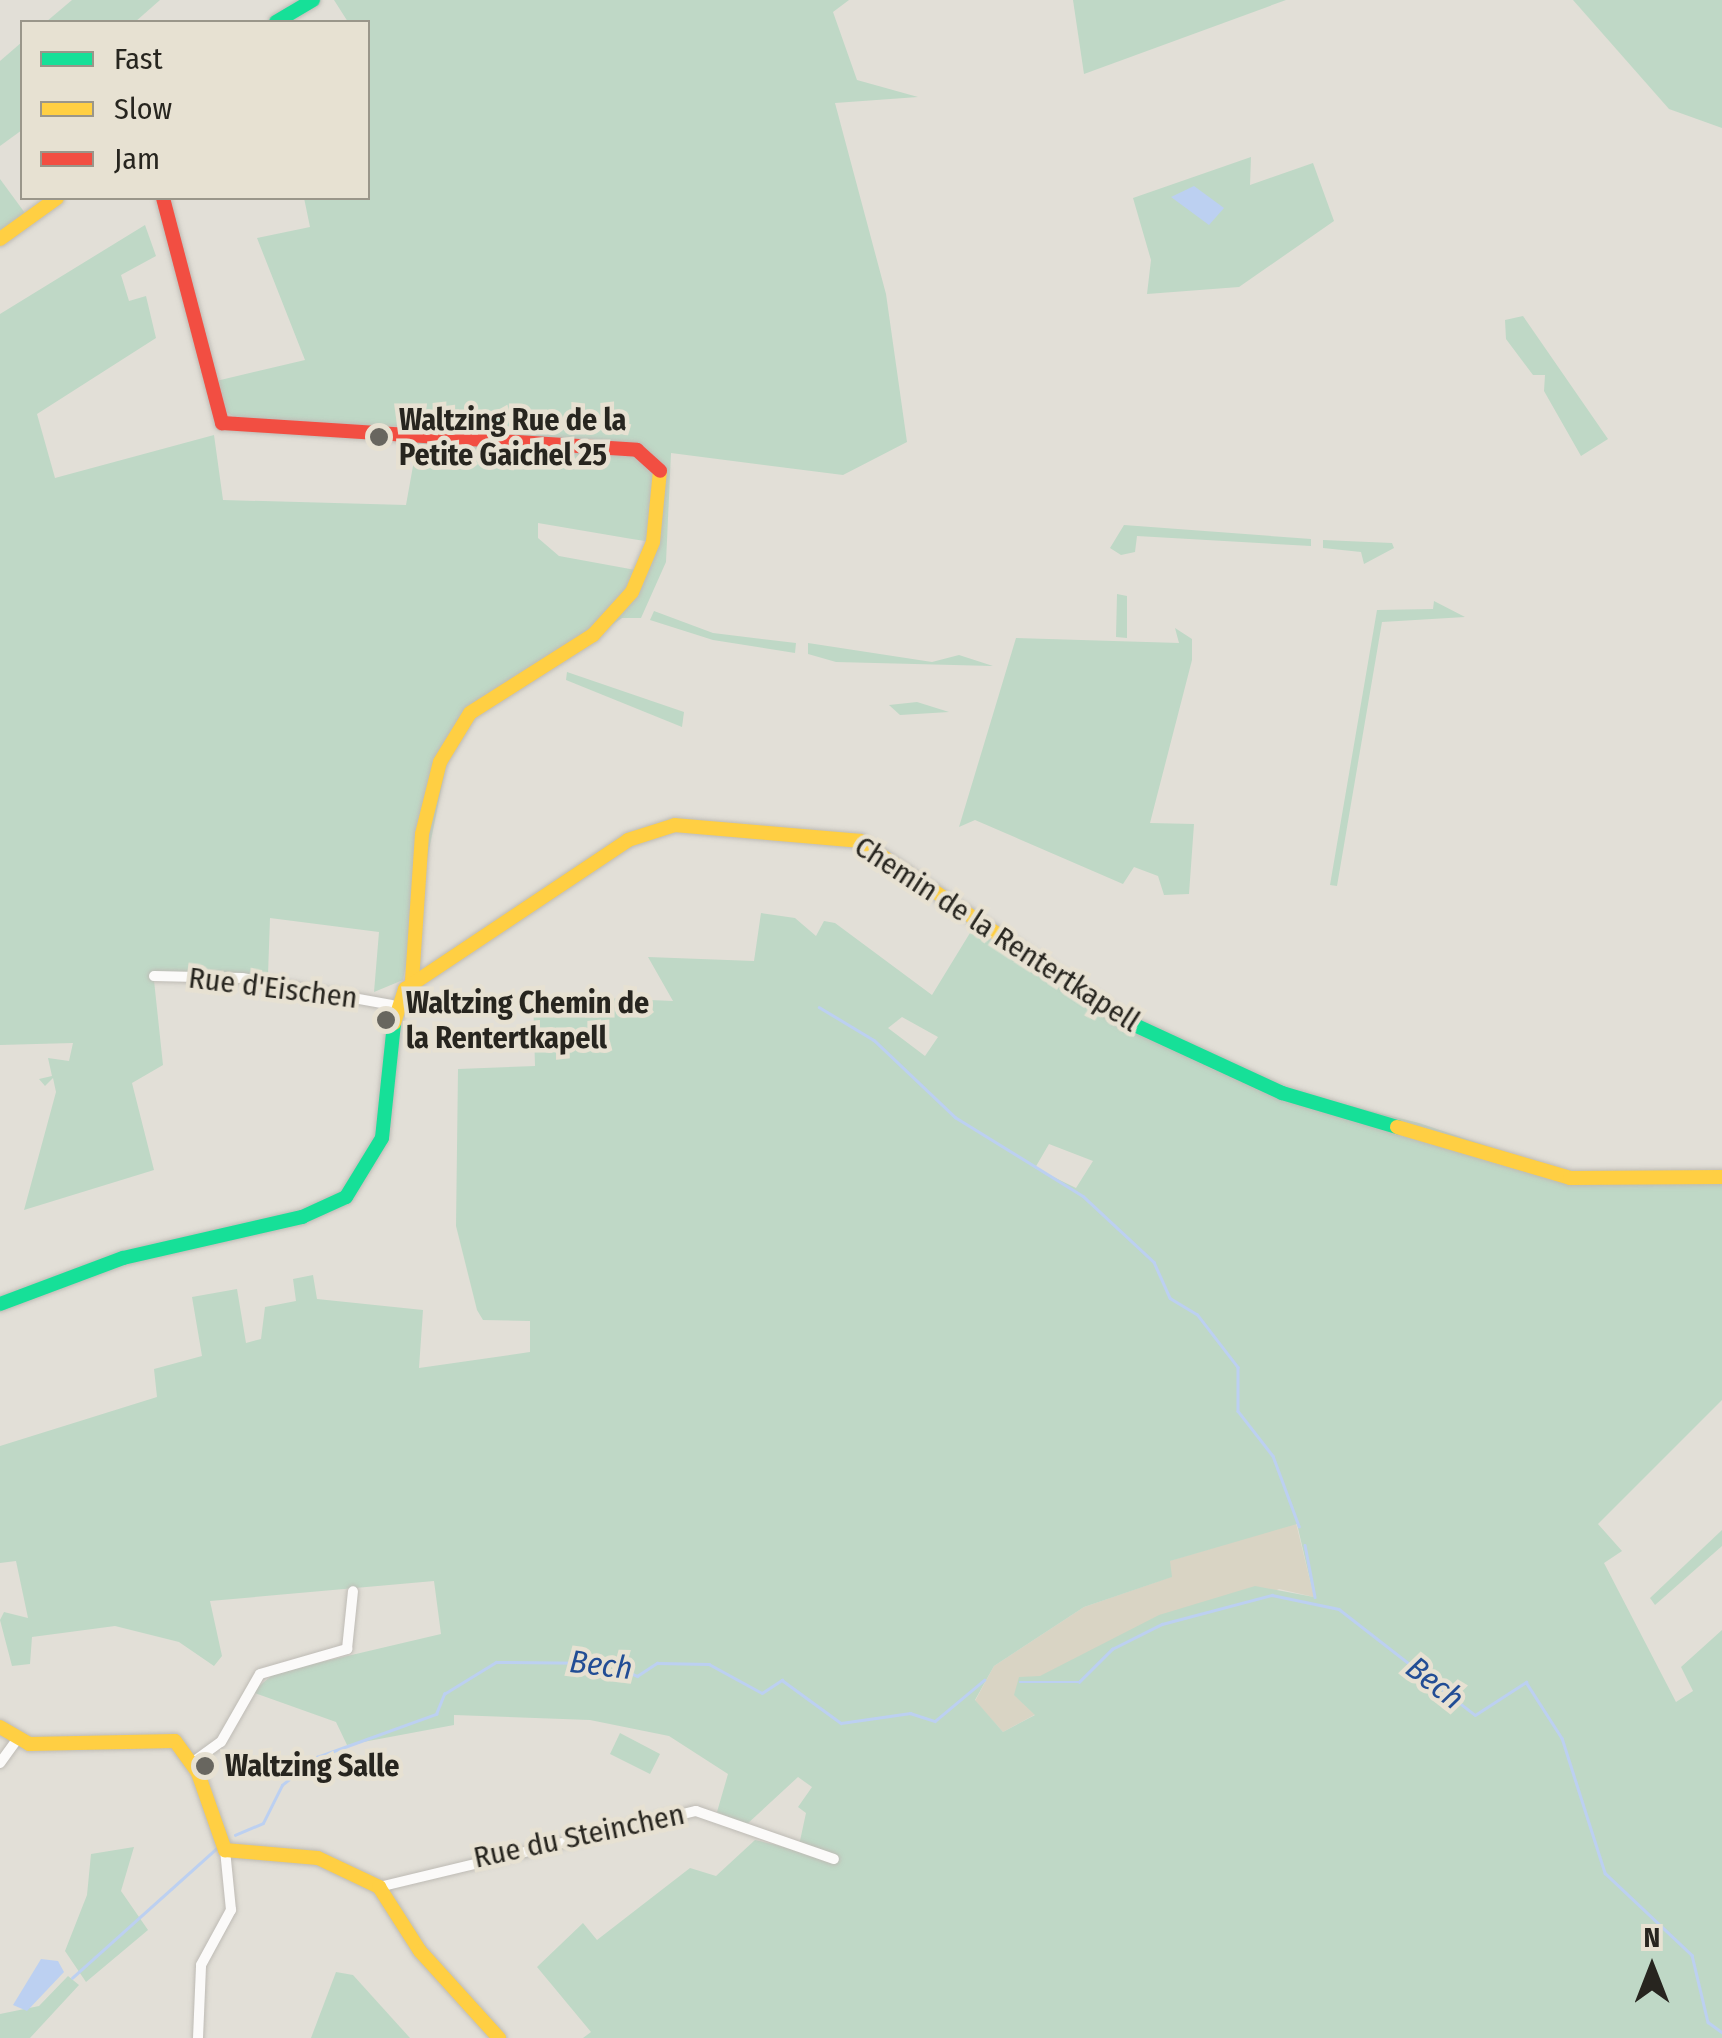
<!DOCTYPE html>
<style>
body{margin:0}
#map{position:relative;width:1722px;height:2038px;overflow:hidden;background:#e2dfd7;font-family:"Fira Sans Condensed",sans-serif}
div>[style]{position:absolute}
.built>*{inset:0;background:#d9d4c4}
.green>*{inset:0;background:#bfd8c6}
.water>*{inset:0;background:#bcd0f1}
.stream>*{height:2.5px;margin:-1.25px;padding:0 1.25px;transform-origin:1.25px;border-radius:1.25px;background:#bcd0f1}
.roads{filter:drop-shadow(0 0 2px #bebbb5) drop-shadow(0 0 2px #bebbb5)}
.street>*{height:10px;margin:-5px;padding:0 5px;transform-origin:5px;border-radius:5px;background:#fbfaf9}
.fast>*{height:14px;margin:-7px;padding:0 7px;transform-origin:7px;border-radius:7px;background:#16e098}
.slow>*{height:14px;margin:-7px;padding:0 7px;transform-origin:7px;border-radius:7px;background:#ffcf43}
.jam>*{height:14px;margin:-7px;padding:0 7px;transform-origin:7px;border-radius:7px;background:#f24e42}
.dots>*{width:28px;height:28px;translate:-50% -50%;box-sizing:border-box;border:5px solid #e7e1d2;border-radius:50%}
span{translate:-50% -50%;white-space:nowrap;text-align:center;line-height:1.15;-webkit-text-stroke:9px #e7e1d2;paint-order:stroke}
.poi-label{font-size:30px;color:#27251f;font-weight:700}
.left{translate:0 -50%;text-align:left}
.street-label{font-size:30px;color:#27251f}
.water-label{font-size:32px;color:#224d95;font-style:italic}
.legend{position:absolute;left:20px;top:20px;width:350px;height:180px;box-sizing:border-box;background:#e7e1d2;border:2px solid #9a968a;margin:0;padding:12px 18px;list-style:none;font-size:30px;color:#27251f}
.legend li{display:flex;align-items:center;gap:20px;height:50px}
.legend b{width:50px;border:2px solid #9a968a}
.north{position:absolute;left:1602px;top:1918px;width:100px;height:100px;-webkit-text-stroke:8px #e7e1d2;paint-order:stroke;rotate:0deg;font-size:28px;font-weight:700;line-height:40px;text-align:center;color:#27251f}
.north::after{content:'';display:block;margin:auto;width:35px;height:45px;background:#27251f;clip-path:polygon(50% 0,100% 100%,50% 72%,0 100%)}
</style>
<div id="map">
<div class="built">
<div style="clip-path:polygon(1296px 1523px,1314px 1597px,1279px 1589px,1026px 1698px,1036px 1714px,1003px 1732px,975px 1701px,994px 1666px,1084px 1607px,1171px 1577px,1169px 1561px)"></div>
</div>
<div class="green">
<div style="clip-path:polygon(72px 0,160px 0,135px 22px,46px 22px)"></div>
<div style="clip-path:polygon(evenodd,334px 0,849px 0,833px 12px,857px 80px,918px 97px,835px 103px,886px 294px,907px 442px,843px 475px,671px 453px,666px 562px,641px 618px,622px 618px,473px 719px,446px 765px,403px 980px,374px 992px,379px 932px,270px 918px,268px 975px,153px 971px,163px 1065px,132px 1083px,154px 1170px,24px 1210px,56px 1092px,53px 1078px,45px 1086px,39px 1079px,52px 1076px,48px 1058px,69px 1061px,73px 1043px,0 1045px,0 314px,145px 225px,156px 256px,121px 275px,129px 301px,146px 296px,156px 338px,37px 414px,55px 478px,214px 435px,223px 500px,406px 505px,420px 427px,245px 423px,221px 409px,212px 382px,305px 360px,257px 238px,310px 227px,304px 198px,368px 198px,368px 22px,348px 22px,334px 0,538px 523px,632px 539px,652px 542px,641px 571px,559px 556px,538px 538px,538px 523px)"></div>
<div style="clip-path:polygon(1073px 0,1286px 0,1084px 74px)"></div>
<div style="clip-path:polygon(1573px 0,1722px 0,1722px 128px,1669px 109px)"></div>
<div style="clip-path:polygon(22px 42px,22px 130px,0 146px,0 61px)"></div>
<div style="clip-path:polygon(1251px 157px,1250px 185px,1313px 163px,1334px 221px,1239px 287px,1147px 294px,1151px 260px,1133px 198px)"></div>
<div style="clip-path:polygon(0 179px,25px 213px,0 232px)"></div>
<div style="clip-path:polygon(1523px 316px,1608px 439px,1581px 456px,1544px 391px,1545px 375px,1533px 375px,1506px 339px,1505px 320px)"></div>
<div style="clip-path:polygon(1124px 525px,1311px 539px,1311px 546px,1137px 536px,1135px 552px,1121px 555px,1110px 548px)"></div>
<div style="clip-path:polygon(1323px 540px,1392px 543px,1394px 548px,1364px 564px,1361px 552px,1323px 548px)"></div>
<div style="clip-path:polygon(1117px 594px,1127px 596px,1127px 638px,1116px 637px)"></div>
<div style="clip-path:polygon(1434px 601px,1465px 617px,1382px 622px,1337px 886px,1330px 885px,1377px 610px,1433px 609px)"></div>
<div style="clip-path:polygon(654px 611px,713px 633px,796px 643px,795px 653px,713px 640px,650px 620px)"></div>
<div style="clip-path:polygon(1175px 628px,1192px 639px,1192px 660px,1150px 823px,1194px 824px,1189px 894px,1164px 895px,1158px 876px,1134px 867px,1123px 884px,975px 820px,959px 827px,1016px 638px,1179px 643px)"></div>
<div style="clip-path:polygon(808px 643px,932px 662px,959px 655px,993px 666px,836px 662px,808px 654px)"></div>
<div style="clip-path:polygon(567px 672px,684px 712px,682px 727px,566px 680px)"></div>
<div style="clip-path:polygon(917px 702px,949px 712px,900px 715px,889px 705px)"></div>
<div style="clip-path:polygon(evenodd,761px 913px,795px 918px,816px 936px,824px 921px,835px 923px,932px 995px,973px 928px,1121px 1024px,1212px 1069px,1335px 1112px,1339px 1103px,1419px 1123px,1568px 1173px,1722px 1173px,1722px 1400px,1598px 1524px,1622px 1551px,1604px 1563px,1676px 1702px,1693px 1691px,1681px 1667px,1722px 1630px,1722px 2038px,583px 2038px,591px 2032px,537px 1967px,583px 1923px,597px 1940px,690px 1868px,716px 1876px,755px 1840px,798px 1850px,806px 1813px,798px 1807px,812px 1787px,798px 1777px,746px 1825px,717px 1812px,728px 1774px,669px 1736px,590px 1720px,454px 1715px,454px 1725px,347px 1745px,336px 1722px,252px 1692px,275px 1673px,441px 1634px,434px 1581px,210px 1601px,222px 1656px,214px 1666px,179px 1642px,115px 1626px,32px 1637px,30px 1664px,12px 1666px,0 1620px,4px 1612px,28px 1618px,16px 1561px,0 1563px,0 1446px,157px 1397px,154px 1369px,202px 1356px,192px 1297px,237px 1289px,246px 1343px,261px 1339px,265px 1307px,296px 1301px,293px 1279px,313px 1275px,317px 1299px,423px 1310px,419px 1368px,530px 1352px,530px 1321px,483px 1320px,477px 1310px,456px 1226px,458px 1069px,535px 1066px,533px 995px,673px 1001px,648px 957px,754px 961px,761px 913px,902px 1017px,938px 1037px,925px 1056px,888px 1028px,902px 1017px,761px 913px,1049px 1144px,1093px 1161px,1076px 1188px,1035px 1168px,1049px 1144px,761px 913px,1297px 1524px,1314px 1597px,1255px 1586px,1159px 1615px,1040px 1676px,1019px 1677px,1014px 1695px,1035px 1715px,1003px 1732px,975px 1700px,994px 1666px,1084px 1607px,1172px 1577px,1170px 1561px,1297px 1524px)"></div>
<div style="clip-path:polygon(1722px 1530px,1722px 1546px,1655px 1605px,1650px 1598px)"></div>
<div style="clip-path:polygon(620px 1733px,660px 1754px,650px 1774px,610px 1754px)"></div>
<div style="clip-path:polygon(134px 1847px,121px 1891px,148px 1930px,86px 1982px,65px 1951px,87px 1895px,91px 1854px)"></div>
<div style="clip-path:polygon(336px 1972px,353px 1975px,410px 2038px,311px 2038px)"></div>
<div style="clip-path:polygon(68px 1976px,79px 1985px,30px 2038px,0 2038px,0 2014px,39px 2006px)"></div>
</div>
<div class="water">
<div style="clip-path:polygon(1194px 186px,1224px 208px,1209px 225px,1171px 197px)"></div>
<div style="clip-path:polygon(41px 1959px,58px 1961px,64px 1972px,27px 2011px,13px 2005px)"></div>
</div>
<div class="stream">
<div style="left:819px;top:1007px;width:64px;rotate:31deg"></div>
<div style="left:874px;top:1040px;width:112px;rotate:43.5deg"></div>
<div style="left:955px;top:1117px;width:150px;rotate:31.7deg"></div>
<div style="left:1083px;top:1196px;width:97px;rotate:42.9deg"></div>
<div style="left:1154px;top:1262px;width:39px;rotate:66deg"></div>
<div style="left:1170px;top:1298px;width:31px;rotate:31deg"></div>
<div style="left:1197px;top:1314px;width:67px;rotate:52.3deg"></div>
<div style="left:1238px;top:1367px;width:44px;rotate:90deg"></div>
<div style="left:1238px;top:1411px;width:57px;rotate:52.1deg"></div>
<div style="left:1273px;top:1456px;width:75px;rotate:69.6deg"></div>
<div style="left:1305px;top:1545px;width:53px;rotate:79.1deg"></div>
<div style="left:1020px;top:1682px;width:59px"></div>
<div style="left:1079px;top:1682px;width:47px;rotate:-45deg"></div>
<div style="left:1112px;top:1649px;width:56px;rotate:-26.6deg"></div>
<div style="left:1162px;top:1624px;width:114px;rotate:-14.8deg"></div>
<div style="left:1272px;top:1595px;width:68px;rotate:11.8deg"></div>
<div style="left:1339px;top:1609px;width:172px;rotate:37.9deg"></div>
<div style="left:1475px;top:1715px;width:61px;rotate:-32.9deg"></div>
<div style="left:1526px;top:1682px;width:67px;rotate:57.3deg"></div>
<div style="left:1562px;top:1738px;width:142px;rotate:72.3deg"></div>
<div style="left:1605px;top:1873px;width:120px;rotate:43.3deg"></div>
<div style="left:1692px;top:1955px;width:69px;rotate:76.6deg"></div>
<div style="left:1708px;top:2022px;width:17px;rotate:36deg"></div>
<div style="left:235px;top:1835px;width:30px;rotate:-23deg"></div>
<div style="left:263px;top:1823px;width:42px;rotate:-63.4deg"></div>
<div style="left:282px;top:1785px;width:45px;rotate:-38.7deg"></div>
<div style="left:317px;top:1757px;width:127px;rotate:-19.9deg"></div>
<div style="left:436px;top:1714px;width:22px;rotate:-68deg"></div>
<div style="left:444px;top:1694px;width:61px;rotate:-31.6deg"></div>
<div style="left:496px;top:1662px;width:112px;rotate:0.5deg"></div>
<div style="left:608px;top:1663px;width:32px;rotate:24deg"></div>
<div style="left:637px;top:1676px;width:24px;rotate:-33deg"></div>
<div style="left:657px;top:1663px;width:52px;rotate:1.1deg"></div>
<div style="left:709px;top:1664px;width:60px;rotate:28.7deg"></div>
<div style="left:762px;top:1693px;width:24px;rotate:-33deg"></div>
<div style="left:782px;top:1680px;width:73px;rotate:36.1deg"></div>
<div style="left:841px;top:1723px;width:70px;rotate:-8.2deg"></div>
<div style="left:910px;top:1713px;width:26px;rotate:18deg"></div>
<div style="left:935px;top:1721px;width:64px;rotate:-39.9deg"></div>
<div style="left:72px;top:1978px;width:195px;rotate:-41.9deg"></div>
</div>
<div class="roads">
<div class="street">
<div style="left:154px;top:976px;width:88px;rotate:1.3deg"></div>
<div style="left:242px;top:978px;width:152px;rotate:10.2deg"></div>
<div style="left:193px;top:1762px;width:34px;rotate:-36deg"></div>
<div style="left:221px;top:1742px;width:78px;rotate:-60.2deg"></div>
<div style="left:260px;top:1674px;width:91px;rotate:-16deg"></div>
<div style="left:347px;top:1649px;width:58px;rotate:-84.1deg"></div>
<div style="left:0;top:1763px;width:27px;rotate:-54deg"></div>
<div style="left:379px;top:1887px;width:326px;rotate:-13.5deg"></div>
<div style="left:696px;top:1811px;width:146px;rotate:19.2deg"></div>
<div style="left:198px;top:2038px;width:73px;rotate:-87.6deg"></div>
<div style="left:201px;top:1965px;width:63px;rotate:-61.4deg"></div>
<div style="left:231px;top:1910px;width:60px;rotate:-95.7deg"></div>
</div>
<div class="fast">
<div style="left:276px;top:22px;width:43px;rotate:-30.7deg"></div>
<div style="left:1036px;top:960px;width:107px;rotate:34.3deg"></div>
<div style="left:1124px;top:1020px;width:174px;rotate:24.8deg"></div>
<div style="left:1282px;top:1093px;width:120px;rotate:16.5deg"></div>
<div style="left:0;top:1304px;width:131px;rotate:-20.5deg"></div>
<div style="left:123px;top:1258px;width:184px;rotate:-12.9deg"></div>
<div style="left:302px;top:1217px;width:48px;rotate:-24.4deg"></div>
<div style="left:346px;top:1197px;width:69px;rotate:-58.6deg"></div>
<div style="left:382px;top:1138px;width:116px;rotate:-84deg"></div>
</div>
<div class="slow">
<div style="left:0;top:239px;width:70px;rotate:-35.7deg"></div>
<div style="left:412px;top:981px;width:147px;rotate:-86.1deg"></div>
<div style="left:422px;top:834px;width:74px;rotate:-76deg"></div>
<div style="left:440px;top:762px;width:57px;rotate:-58.5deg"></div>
<div style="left:470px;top:713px;width:146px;rotate:-32.4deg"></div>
<div style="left:593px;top:635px;width:58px;rotate:-47.8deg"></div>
<div style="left:632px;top:592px;width:54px;rotate:-67.2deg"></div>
<div style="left:653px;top:542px;width:71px;rotate:-84.4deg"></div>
<div style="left:394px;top:1023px;width:36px;rotate:-72deg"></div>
<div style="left:405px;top:989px;width:268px;rotate:-33.7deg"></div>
<div style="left:628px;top:840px;width:49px;rotate:-17.7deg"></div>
<div style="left:675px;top:825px;width:186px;rotate:4.9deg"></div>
<div style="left:860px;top:841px;width:212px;rotate:34.1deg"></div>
<div style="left:1397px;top:1127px;width:180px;rotate:16.4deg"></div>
<div style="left:1570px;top:1178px;width:152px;rotate:-0.4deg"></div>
<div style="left:0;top:1727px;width:34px;rotate:30deg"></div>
<div style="left:29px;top:1744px;width:146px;rotate:-1.2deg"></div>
<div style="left:175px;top:1741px;width:39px;rotate:54deg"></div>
<div style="left:198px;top:1773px;width:82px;rotate:70.7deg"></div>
<div style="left:225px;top:1850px;width:93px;rotate:4.9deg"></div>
<div style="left:318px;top:1858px;width:68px;rotate:25.4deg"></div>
<div style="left:379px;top:1887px;width:76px;rotate:57.4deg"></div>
<div style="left:420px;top:1951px;width:118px;rotate:47.8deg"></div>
</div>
<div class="jam">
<div style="left:163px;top:198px;width:233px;rotate:75.3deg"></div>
<div style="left:222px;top:423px;width:416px;rotate:3.7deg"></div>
<div style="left:637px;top:450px;width:31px;rotate:42deg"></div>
</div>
</div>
<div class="dots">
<div style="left:379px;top:437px;background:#68665f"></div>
<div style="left:386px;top:1020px;background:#68665f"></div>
<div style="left:205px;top:1766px;background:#68665f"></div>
</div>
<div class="poi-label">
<span class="left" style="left:399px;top:437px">Waltzing Rue de la<br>Petite Gaichel 25</span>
<span class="left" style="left:406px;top:1020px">Waltzing Chemin de<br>la Rentertkapell</span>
<span class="left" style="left:225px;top:1766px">Waltzing Salle</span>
</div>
<div class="street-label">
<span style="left:997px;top:934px;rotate:33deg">Chemin de la Rentertkapell</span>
<span style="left:273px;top:988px;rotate:7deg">Rue d'Eischen</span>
<span style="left:579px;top:1836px;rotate:-12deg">Rue du Steinchen</span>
</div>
<div class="water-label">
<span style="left:601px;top:1665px;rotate:7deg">Bech</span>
<span style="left:1435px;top:1683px;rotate:38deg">Bech</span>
</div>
<ul class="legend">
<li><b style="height:12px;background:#16e098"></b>Fast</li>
<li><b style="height:12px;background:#ffcf43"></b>Slow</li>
<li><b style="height:12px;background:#f24e42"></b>Jam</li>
</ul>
<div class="north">N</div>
</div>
